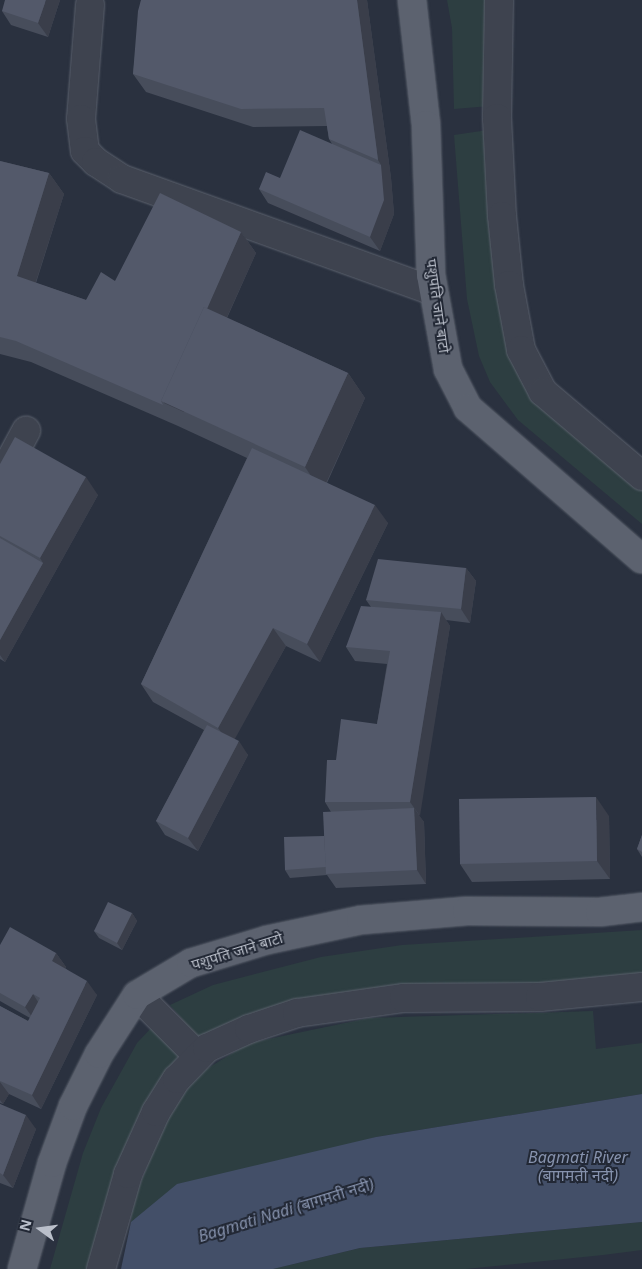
<!DOCTYPE html>
<meta charset="utf-8">
<style>
body{margin:0}
#map{position:relative;width:642px;height:1269px;overflow:hidden;background:#2a313f;font-family:"Noto Sans","Noto Sans Devanagari",sans-serif}
div>[style]{position:absolute}
.green>*{inset:0;background:#2d3e41}
.water>*{inset:0;background:#434f68}
.roads{filter:drop-shadow(0 0 1px #5b616d) drop-shadow(0 0 1px #5b616d)}
.minor>*{height:28px;margin:-14px;padding:0 14px;transform-origin:14px;border-radius:14px;background:#3e434f}
.major>*{height:28px;margin:-14px;padding:0 14px;transform-origin:14px;border-radius:14px;background:#5c626f}
.wall>*{inset:0;background:#474d5b}
.shaded-wall>*{inset:0;background:#3a3e4a}
.building>*{inset:0;background:#53596a}
span{translate:-50% -50%;white-space:nowrap;text-align:center;line-height:1.15;-webkit-text-stroke:4px #222835;paint-order:stroke}
.street-label{font-size:15px;color:#babfca}
.water-label{font-size:16px;color:#8692ad;font-style:italic}
.north{position:absolute;left:15px;top:1204px;width:50px;height:50px;-webkit-text-stroke:4px #222835;paint-order:stroke;rotate:284deg;font-size:14px;font-weight:700;line-height:20px;text-align:center;color:#babfca}
.north::after{content:'';display:block;margin:auto;width:18px;height:22px;background:#babfca;clip-path:polygon(50% 0,100% 100%,50% 72%,0 100%)}
</style>
<div id="map">
<div class="green">
<div style="clip-path:polygon(447px 0,488px 0,490px 106px,454px 109px,452px 28px)"></div>
<div style="clip-path:polygon(488px 130px,507px 330px,642px 489px,642px 524px,518px 420px,490px 382px,479px 356px,467px 299px,454px 135px)"></div>
<div style="clip-path:polygon(642px 930px,642px 974px,205px 1037px,196px 1036px,170px 1005px,213px 985px,321px 957px,402px 945px)"></div>
<div style="clip-path:polygon(593px 1011px,596px 1049px,642px 1043px,642px 1094px,376px 1137px,131px 1222px,133px 1201px,159px 1137px,179px 1099px,200px 1073px,249px 1043px,369px 1018px)"></div>
<div style="clip-path:polygon(153px 1026px,179px 1054px,118px 1163px,89px 1269px,50px 1269px,83px 1153px,101px 1108px,137px 1043px)"></div>
<div style="clip-path:polygon(642px 1222px,642px 1250px,603px 1255px,466px 1269px,273px 1269px,360px 1248px)"></div>
</div>
<div class="water">
<div style="clip-path:polygon(642px 1094px,642px 1222px,360px 1248px,273px 1269px,121px 1269px,131px 1222px,177px 1184px,376px 1137px)"></div>
</div>
<div class="roads">
<div class="minor">
<div style="left:499px;top:0;width:118px;rotate:91deg"></div>
<div style="left:497px;top:118px;width:98px;rotate:87.1deg"></div>
<div style="left:502px;top:216px;width:69px;rotate:84.2deg"></div>
<div style="left:509px;top:285px;width:66px;rotate:79.5deg"></div>
<div style="left:521px;top:350px;width:47px;rotate:62.4deg"></div>
<div style="left:543px;top:392px;width:130px;rotate:40.3deg"></div>
<div style="left:90px;top:5px;width:114px;rotate:94.5deg"></div>
<div style="left:81px;top:119px;width:32px;rotate:83deg"></div>
<div style="left:85px;top:151px;width:16px;rotate:45deg"></div>
<div style="left:96px;top:162px;width:31px;rotate:33deg"></div>
<div style="left:122px;top:179px;width:331px;rotate:19.8deg"></div>
<div style="left:0;top:479px;width:55px;rotate:-61.6deg"></div>
<div style="left:137px;top:995px;width:86px;rotate:45deg"></div>
<div style="left:101px;top:1269px;width:99px;rotate:-74.1deg"></div>
<div style="left:128px;top:1174px;width:68px;rotate:-65.7deg"></div>
<div style="left:156px;top:1112px;width:39px;rotate:-58deg"></div>
<div style="left:177px;top:1079px;width:43px;rotate:-45.9deg"></div>
<div style="left:207px;top:1048px;width:46px;rotate:-24.3deg"></div>
<div style="left:249px;top:1029px;width:51px;rotate:-18.4deg"></div>
<div style="left:297px;top:1013px;width:108px;rotate:-8deg"></div>
<div style="left:404px;top:998px;width:136px;rotate:-0.4deg"></div>
<div style="left:540px;top:997px;width:102px;rotate:-5.6deg"></div>
</div>
<div class="major">
<div style="left:412px;top:0;width:126px;rotate:83.6deg"></div>
<div style="left:426px;top:125px;width:150px;rotate:88.1deg"></div>
<div style="left:431px;top:275px;width:96px;rotate:79.7deg"></div>
<div style="left:448px;top:369px;width:44px;rotate:62.9deg"></div>
<div style="left:468px;top:408px;width:230px;rotate:41deg"></div>
<div style="left:22px;top:1269px;width:110px;rotate:-74.2deg"></div>
<div style="left:52px;top:1163px;width:61px;rotate:-69.8deg"></div>
<div style="left:73px;top:1106px;width:58px;rotate:-63.4deg"></div>
<div style="left:99px;top:1054px;width:70px;rotate:-57.2deg"></div>
<div style="left:137px;top:995px;width:63px;rotate:-30.7deg"></div>
<div style="left:191px;top:963px;width:79px;rotate:-16.8deg"></div>
<div style="left:267px;top:940px;width:96px;rotate:-12deg"></div>
<div style="left:361px;top:920px;width:106px;rotate:-4.9deg"></div>
<div style="left:467px;top:911px;width:133px;rotate:0.4deg"></div>
<div style="left:600px;top:912px;width:42px;rotate:-6.8deg"></div>
</div>
</div>
<div class="wall">
<div style="clip-path:polygon(60px 0,48px 37px,11px 25px,2px 11px)"></div>
<div style="clip-path:polygon(141px 0,367px 0,391px 178px,394px 214px,380px 251px,268px 203px,259px 189px,280px 178px,332px 144px,329px 139px,327px 126px,253px 127px,146px 92px,133px 74px)"></div>
<div style="clip-path:polygon(0 161px,49px 173px,64px 194px,36px 283px,86px 300px,115px 281px,241px 232px,256px 253px,227px 318px,348px 373px,365px 398px,327px 483px,388px 523px,320px 662px,286px 646px,234px 739px,248px 755px,198px 851px,165px 835px,156px 821px,204px 730px,153px 702px,141px 684px,247px 458px,178px 426px,31px 362px,0 354px)"></div>
<div style="clip-path:polygon(0 464px,98px 495px,5px 662px,0 659px)"></div>
<div style="clip-path:polygon(466px 568px,476px 581px,470px 623px,446px 620px,450px 626px,419px 816px,424px 822px,426px 884px,336px 888px,327px 875px,290px 878px,285px 870px,324px 836px,331px 812px,325px 802px,336px 760px,377px 724px,387px 664px,355px 661px,346px 647px,371px 607px,366px 600px)"></div>
<div style="clip-path:polygon(609px 816px,610px 879px,472px 882px,460px 864px)"></div>
<div style="clip-path:polygon(642px 835px,642px 857px,637px 849px)"></div>
<div style="clip-path:polygon(132px 913px,137px 921px,122px 950px,99px 938px,94px 931px)"></div>
<div style="clip-path:polygon(0 945px,56px 953px,66px 967px,65px 968px,97px 995px,41px 1109px,9px 1094px,3px 1104px,0 1103px,0 1006px,28px 1021px,30px 1018px,0 1001px)"></div>
<div style="clip-path:polygon(0 1104px,36px 1129px,13px 1188px,0 1183px)"></div>
</div>
<div class="shaded-wall">
<div style="clip-path:polygon(46px 0,60px 0,48px 37px,38px 23px)"></div>
<div style="clip-path:polygon(357px 0,367px 0,391px 178px,394px 214px,380px 251px,370px 237px,381px 165px,378px 160px)"></div>
<div style="clip-path:polygon(49px 173px,64px 194px,31px 297px,17px 276px)"></div>
<div style="clip-path:polygon(241px 232px,256px 253px,184px 412px,164px 403px)"></div>
<div style="clip-path:polygon(348px 373px,365px 398px,322px 492px,305px 467px)"></div>
<div style="clip-path:polygon(86px 477px,98px 495px,5px 662px,0 655px,0 640px,43px 563px,40px 558px)"></div>
<div style="clip-path:polygon(375px 505px,388px 523px,320px 662px,307px 644px)"></div>
<div style="clip-path:polygon(466px 568px,476px 581px,470px 623px,461px 609px)"></div>
<div style="clip-path:polygon(441px 612px,450px 626px,420px 816px,410px 802px)"></div>
<div style="clip-path:polygon(273px 628px,286px 646px,231px 746px,218px 728px)"></div>
<div style="clip-path:polygon(239px 741px,248px 755px,198px 851px,188px 838px)"></div>
<div style="clip-path:polygon(596px 797px,609px 816px,610px 879px,597px 861px)"></div>
<div style="clip-path:polygon(414px 808px,424px 822px,426px 884px,417px 870px)"></div>
<div style="clip-path:polygon(132px 913px,137px 921px,122px 950px,117px 943px)"></div>
<div style="clip-path:polygon(56px 953px,66px 967px,62px 974px,52px 961px)"></div>
<div style="clip-path:polygon(87px 981px,97px 995px,41px 1109px,32px 1095px)"></div>
<div style="clip-path:polygon(33px 994px,42px 1008px,35px 1021px,25px 1007px)"></div>
<div style="clip-path:polygon(0 1082px,9px 1094px,3px 1104px,0 1100px)"></div>
<div style="clip-path:polygon(26px 1115px,36px 1129px,13px 1188px,3px 1175px)"></div>
</div>
<div class="building">
<div style="clip-path:polygon(5px 0,46px 0,38px 23px,2px 11px)"></div>
<div style="clip-path:polygon(141px 0,357px 0,378px 160px,329px 139px,324px 108px,241px 109px,133px 74px,138px 11px)"></div>
<div style="clip-path:polygon(300px 130px,381px 165px,384px 200px,370px 237px,259px 189px,266px 172px,280px 178px)"></div>
<div style="clip-path:polygon(0 161px,49px 173px,17px 276px,86px 300px,101px 272px,115px 281px,160px 193px,241px 232px,207px 309px,204px 307px,161px 401px,163px 405px,16px 341px,0 337px)"></div>
<div style="clip-path:polygon(204px 307px,348px 373px,305px 467px,161px 401px)"></div>
<div style="clip-path:polygon(15px 437px,86px 477px,40px 558px,0 536px,0 464px)"></div>
<div style="clip-path:polygon(252px 448px,375px 505px,307px 644px,273px 628px,218px 728px,141px 684px)"></div>
<div style="clip-path:polygon(0 538px,43px 563px,0 640px)"></div>
<div style="clip-path:polygon(378px 559px,466px 568px,461px 609px,366px 600px)"></div>
<div style="clip-path:polygon(361px 606px,441px 612px,410px 802px,325px 802px,327px 760px,336px 760px,341px 719px,377px 724px,390px 651px,346px 647px)"></div>
<div style="clip-path:polygon(207px 725px,239px 741px,188px 838px,156px 821px)"></div>
<div style="clip-path:polygon(596px 797px,597px 861px,460px 864px,459px 799px)"></div>
<div style="clip-path:polygon(414px 808px,417px 870px,326px 874px,323px 812px)"></div>
<div style="clip-path:polygon(642px 835px,642px 852px,637px 849px)"></div>
<div style="clip-path:polygon(324px 836px,326px 867px,285px 870px,284px 837px)"></div>
<div style="clip-path:polygon(108px 902px,132px 913px,117px 943px,94px 931px)"></div>
<div style="clip-path:polygon(10px 927px,56px 953px,52px 961px,87px 981px,32px 1095px,0 1081px,0 1006px,28px 1021px,40px 998px,33px 994px,25px 1007px,0 993px,0 945px)"></div>
<div style="clip-path:polygon(0 1104px,26px 1115px,3px 1175px,0 1173px)"></div>
</div>
<div class="street-label">
<span style="left:438px;top:306px;rotate:82deg">पशुपति जाने बाटो</span>
<span style="left:237px;top:951px;rotate:-17deg">पशुपति जाने बाटो</span>
</div>
<div class="water-label">
<span style="left:578px;top:1166px">Bagmati River<br>(बागमती नदी)</span>
<span style="left:286px;top:1210px;rotate:-17deg">Bagmati Nadi (बागमती नदी)</span>
</div>
<div class="north">N</div>
</div>
